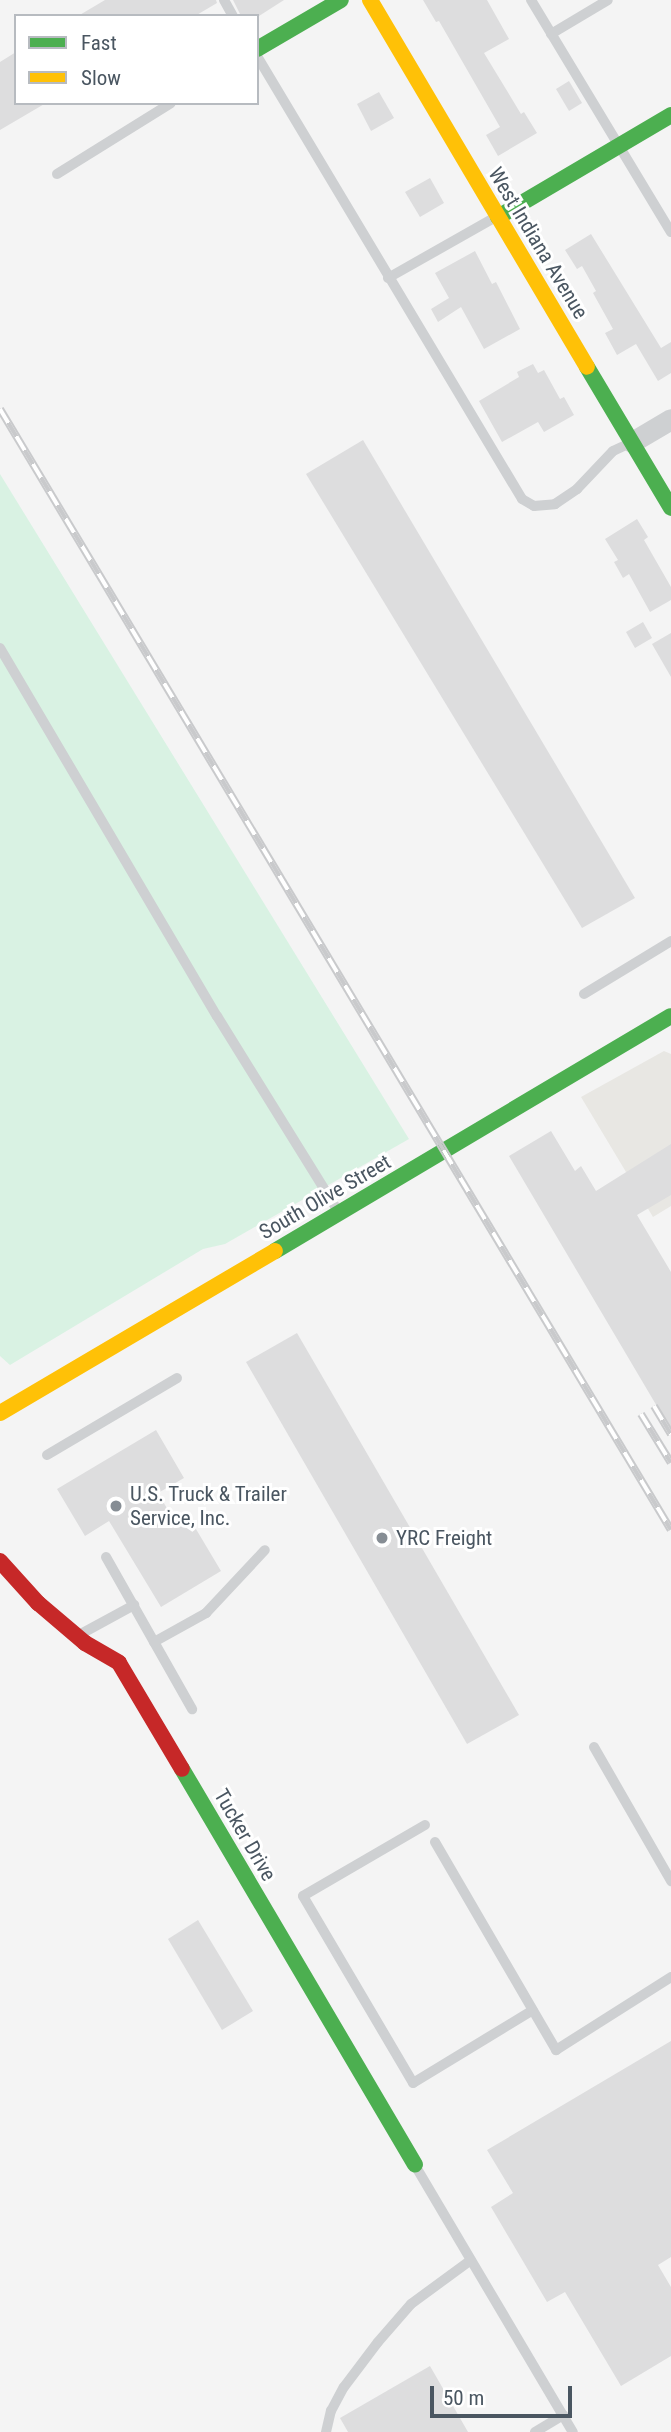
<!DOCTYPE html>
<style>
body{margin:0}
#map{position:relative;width:671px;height:2432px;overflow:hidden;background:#f4f4f4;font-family:"Roboto Condensed",sans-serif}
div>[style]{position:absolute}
.commercial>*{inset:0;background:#e8e7e3}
.green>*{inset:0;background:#d9f2e3}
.building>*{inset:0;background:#ddddde}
.lane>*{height:10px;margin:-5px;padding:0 5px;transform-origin:5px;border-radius:5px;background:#ced0d2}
.street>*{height:21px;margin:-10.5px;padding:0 10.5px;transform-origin:10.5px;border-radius:10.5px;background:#ced0d2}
.fast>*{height:16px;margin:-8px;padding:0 8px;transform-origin:8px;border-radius:8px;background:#4caf50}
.slow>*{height:16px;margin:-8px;padding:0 8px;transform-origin:8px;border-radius:8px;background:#ffc107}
.jam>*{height:16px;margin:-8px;padding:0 8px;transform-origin:8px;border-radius:8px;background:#c62828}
.rail>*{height:8px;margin-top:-4px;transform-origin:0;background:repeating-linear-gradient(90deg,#fff 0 16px,#c9cacc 0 32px);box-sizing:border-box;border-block:2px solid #c9cacc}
.dots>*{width:19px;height:19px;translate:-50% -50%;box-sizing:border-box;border:4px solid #fff;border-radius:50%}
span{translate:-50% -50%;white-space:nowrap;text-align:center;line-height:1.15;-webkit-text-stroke:6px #fff;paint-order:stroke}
.street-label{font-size:21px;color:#4a5661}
.poi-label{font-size:21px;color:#4a5661}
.left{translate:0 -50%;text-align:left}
.legend{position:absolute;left:14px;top:14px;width:245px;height:91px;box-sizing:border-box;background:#fff;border:2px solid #b7bbc0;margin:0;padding:9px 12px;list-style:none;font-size:21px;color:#4a5661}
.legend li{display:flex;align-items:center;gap:14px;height:35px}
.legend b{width:35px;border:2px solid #b7bbc0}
.scale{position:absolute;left:430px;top:2386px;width:142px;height:32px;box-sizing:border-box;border:4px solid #4a5661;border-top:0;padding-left:9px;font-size:21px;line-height:24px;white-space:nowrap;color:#4a5661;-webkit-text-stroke:5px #fff;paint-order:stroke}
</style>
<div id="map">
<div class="commercial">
<div style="clip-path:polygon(664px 1051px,671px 1054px,671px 1206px,653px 1217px,581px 1097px)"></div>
</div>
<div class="green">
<div style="clip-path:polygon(0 474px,409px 1139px,225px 1244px,203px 1249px,10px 1365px,0 1356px)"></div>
</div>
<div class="building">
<div style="clip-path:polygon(105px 0,216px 0,217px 3px,195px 16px,78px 16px)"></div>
<div style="clip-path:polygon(233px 0,284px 0,259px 16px,241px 16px)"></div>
<div style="clip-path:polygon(423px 0,487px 0,509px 39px,484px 53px,521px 114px,524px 112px,537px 133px,498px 156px,486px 135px,500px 127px,439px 21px,436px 22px)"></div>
<div style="clip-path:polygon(16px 52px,16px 103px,46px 103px,0 130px,0 62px)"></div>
<div style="clip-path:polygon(569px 81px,582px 103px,569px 111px,556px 89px)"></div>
<div style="clip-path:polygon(379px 92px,394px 118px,371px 131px,357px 104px)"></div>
<div style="clip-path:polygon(430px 178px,444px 203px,420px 217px,405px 192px)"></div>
<div style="clip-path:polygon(591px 234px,661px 348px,671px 342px,671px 373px,658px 381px,636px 344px,617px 355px,605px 333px,613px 329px,593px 293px,596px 291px,582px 266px,577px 269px,565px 250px)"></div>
<div style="clip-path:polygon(475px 251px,492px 284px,496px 282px,520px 329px,484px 349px,461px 307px,438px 322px,431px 309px,449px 298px,435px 273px)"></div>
<div style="clip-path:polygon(533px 364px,538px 373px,544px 370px,560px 399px,564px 397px,574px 415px,544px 432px,538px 422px,502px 442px,479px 401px,519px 377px,517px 372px)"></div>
<div style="clip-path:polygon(363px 440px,635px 898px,582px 928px,306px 474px)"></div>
<div style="clip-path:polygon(637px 519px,648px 537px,644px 540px,671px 587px,671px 600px,650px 612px,629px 574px,623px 578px,614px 562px,618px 560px,605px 539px)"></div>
<div style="clip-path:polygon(643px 622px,652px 638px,635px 648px,626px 632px)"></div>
<div style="clip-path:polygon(671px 633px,671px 677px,652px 644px)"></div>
<div style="clip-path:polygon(551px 1131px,575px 1171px,581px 1166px,596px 1191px,671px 1144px,671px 1195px,637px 1215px,671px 1272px,671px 1430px,509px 1156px)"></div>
<div style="clip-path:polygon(297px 1333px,519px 1715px,467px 1744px,246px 1362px)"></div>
<div style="clip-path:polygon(156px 1430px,184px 1478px,158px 1493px,178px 1527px,190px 1519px,221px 1571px,161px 1607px,109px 1521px,85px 1536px,57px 1489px)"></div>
<div style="clip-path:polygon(198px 1920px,253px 2011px,222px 2030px,168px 1939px)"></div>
<div style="clip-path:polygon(671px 2041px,671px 2257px,658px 2265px,671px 2287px,671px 2356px,621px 2386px,565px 2292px,547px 2302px,491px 2207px,513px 2193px,487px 2150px)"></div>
<div style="clip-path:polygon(430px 2366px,468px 2432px,348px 2432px,340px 2418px)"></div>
</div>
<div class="lane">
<div style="left:224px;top:0;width:18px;rotate:61deg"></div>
<div style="left:531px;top:0;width:271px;rotate:58.9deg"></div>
<div style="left:551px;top:34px;width:66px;rotate:-30.8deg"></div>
<div style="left:257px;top:56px;width:516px;rotate:59.11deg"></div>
<div style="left:522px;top:499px;width:14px;rotate:30deg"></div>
<div style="left:534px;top:506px;width:21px;rotate:-5deg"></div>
<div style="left:555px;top:504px;width:27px;rotate:-34deg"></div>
<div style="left:577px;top:489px;width:52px;rotate:-46.5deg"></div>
<div style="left:613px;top:451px;width:19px;rotate:-25deg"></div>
<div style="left:57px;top:174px;width:134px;rotate:-31.9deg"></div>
<div style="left:388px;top:278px;width:124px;rotate:-29.5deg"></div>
<div style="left:0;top:648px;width:427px;rotate:59.5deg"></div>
<div style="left:217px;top:1016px;width:229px;rotate:58.2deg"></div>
<div style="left:584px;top:994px;width:102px;rotate:-31.3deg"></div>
<div style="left:47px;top:1455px;width:151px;rotate:-30.6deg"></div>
<div style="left:106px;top:1557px;width:175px;rotate:60.5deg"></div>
<div style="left:79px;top:1635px;width:63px;rotate:-28.6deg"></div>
<div style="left:154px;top:1642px;width:60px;rotate:-29.1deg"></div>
<div style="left:206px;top:1613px;width:86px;rotate:-46.9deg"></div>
<div style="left:594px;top:1747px;width:155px;rotate:60.1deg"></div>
<div style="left:425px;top:1825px;width:141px;rotate:149.8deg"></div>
<div style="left:303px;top:1896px;width:217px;rotate:59.5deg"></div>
<div style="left:413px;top:2083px;width:140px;rotate:-31.3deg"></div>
<div style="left:435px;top:1842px;width:241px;rotate:59.8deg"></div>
<div style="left:556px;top:2050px;width:136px;rotate:-32.4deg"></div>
<div style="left:416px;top:2167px;width:308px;rotate:59.4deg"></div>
<div style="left:326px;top:2432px;width:22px;rotate:-77deg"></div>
<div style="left:331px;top:2411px;width:27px;rotate:-62deg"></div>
<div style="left:344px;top:2387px;width:56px;rotate:-52.9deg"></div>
<div style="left:378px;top:2342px;width:50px;rotate:-49deg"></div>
<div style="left:411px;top:2304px;width:74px;rotate:-36.3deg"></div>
<div style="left:535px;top:2432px;width:33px;rotate:-31deg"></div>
</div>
<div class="street">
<div style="left:632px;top:442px;width:45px;rotate:-30.5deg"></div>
</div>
<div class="fast">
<div style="left:257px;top:49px;width:97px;rotate:-30.3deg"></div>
<div style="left:498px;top:217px;width:201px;rotate:-30.5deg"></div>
<div style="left:587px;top:367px;width:164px;rotate:59.2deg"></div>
<div style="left:275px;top:1251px;width:460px;rotate:-30.7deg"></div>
<div style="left:182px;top:1769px;width:459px;rotate:59.5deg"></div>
</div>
<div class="slow">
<div style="left:370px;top:0;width:426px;rotate:59.4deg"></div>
<div style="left:0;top:1413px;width:319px;rotate:-30.5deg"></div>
</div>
<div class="jam">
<div style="left:0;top:1561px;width:57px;rotate:47.9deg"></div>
<div style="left:38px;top:1603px;width:62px;rotate:40.4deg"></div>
<div style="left:85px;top:1643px;width:39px;rotate:30deg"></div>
<div style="left:119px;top:1663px;width:123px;rotate:59.3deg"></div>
</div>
<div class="rail">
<div style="left:0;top:409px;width:1306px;rotate:59.1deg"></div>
<div style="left:654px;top:1406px;width:33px;rotate:59deg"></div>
<div style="left:641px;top:1414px;width:57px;rotate:58.5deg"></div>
</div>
<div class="dots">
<div style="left:116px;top:1506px;background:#868d94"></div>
<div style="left:382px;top:1538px;background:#868d94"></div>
</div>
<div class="street-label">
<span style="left:538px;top:243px;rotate:59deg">West Indiana Avenue</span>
<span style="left:325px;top:1197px;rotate:-30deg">South Olive Street</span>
<span style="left:245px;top:1835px;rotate:60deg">Tucker Drive</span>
</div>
<div class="poi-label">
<span class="left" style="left:130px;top:1506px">U.S. Truck &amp; Trailer<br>Service, Inc.</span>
<span class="left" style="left:396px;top:1538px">YRC Freight</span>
</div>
<ul class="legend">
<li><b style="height:9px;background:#4caf50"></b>Fast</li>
<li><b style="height:9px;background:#ffc107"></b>Slow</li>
</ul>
<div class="scale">50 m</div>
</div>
